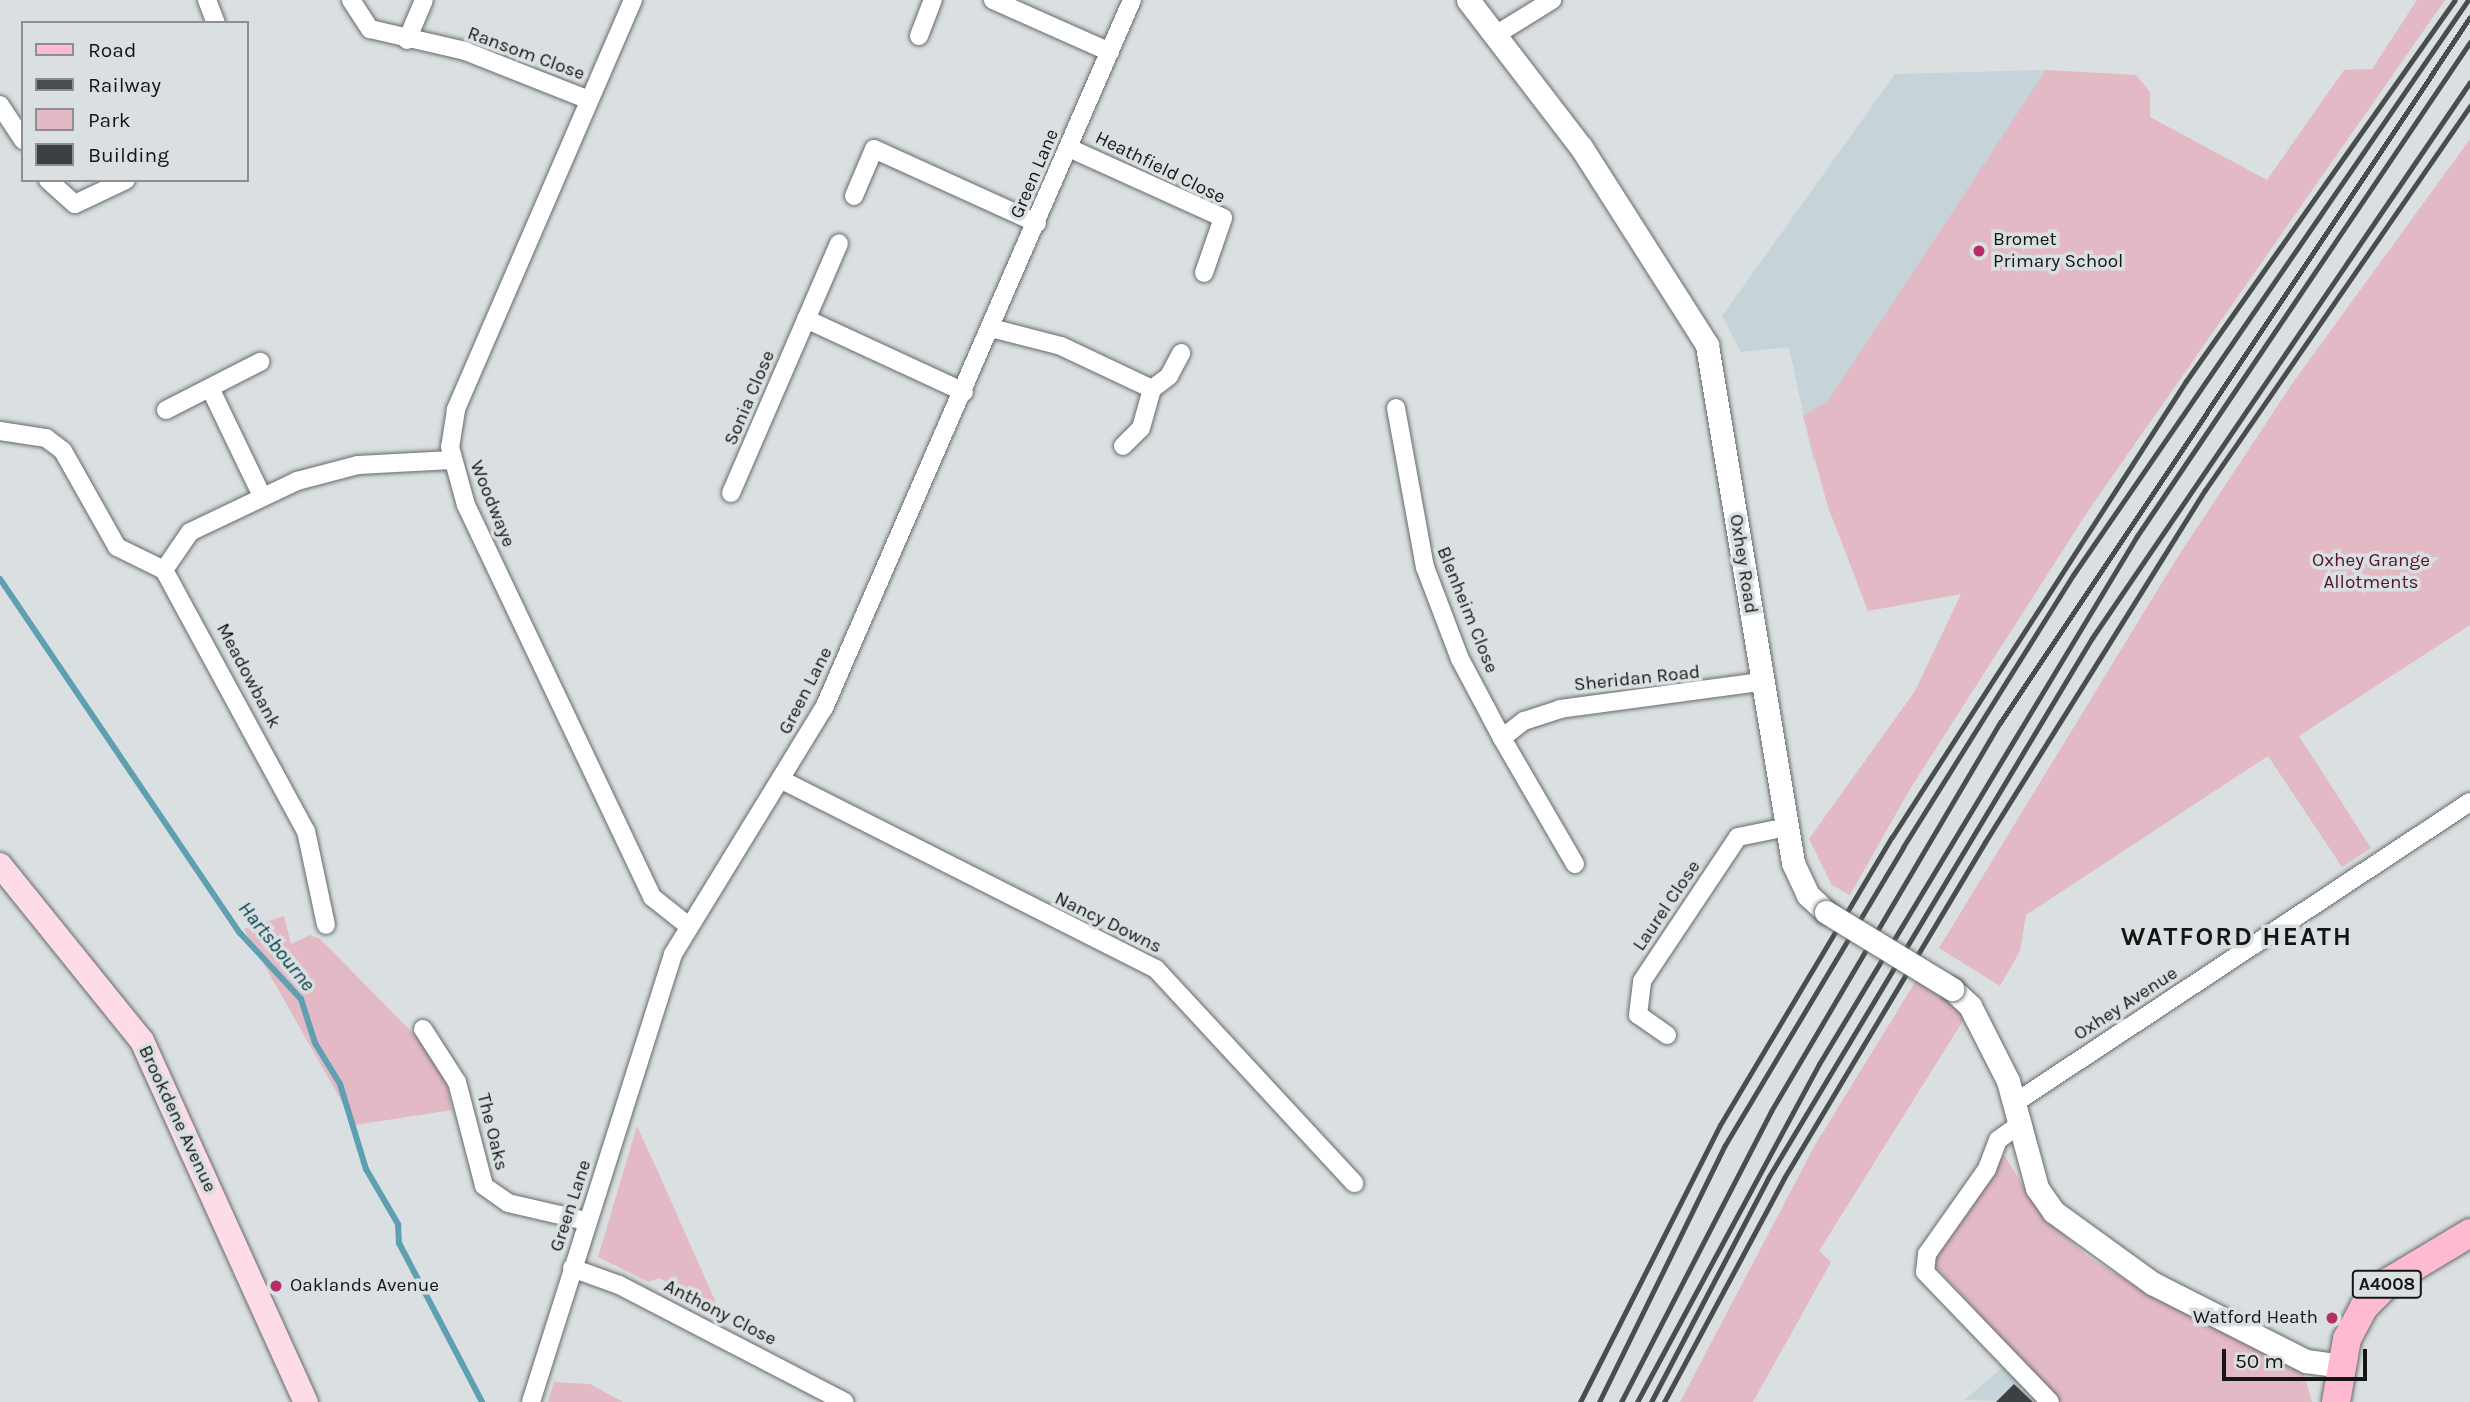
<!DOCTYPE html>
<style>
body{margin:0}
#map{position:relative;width:2470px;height:1402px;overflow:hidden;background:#dae0e1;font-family:Karla,sans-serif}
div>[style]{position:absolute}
.built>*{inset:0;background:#c6d4d9}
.green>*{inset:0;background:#e2b9c4}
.stream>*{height:6px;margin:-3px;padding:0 3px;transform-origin:3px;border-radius:3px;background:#5e9fb2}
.building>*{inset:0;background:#3c4042}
.roads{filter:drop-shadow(0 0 2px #656a6c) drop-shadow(0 0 2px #656a6c)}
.minor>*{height:18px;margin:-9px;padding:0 9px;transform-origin:9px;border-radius:9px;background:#fff}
.tertiary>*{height:23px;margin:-11.5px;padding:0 11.5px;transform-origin:11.5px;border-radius:11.5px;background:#fff}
.secondary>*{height:24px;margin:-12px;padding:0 12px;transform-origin:12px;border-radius:12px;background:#fedce7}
.primary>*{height:28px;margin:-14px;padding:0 14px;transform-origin:14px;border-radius:14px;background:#fdbad0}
.rail>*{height:5px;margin:-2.5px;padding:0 2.5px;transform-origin:2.5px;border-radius:2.5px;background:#4a4d4d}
.bridges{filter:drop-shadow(0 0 2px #656a6c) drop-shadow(0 0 2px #656a6c)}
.tertiary-bridge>*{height:23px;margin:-11.5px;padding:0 11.5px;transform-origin:11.5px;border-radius:11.5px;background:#fff}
.dots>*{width:19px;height:19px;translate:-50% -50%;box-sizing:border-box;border:4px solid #dae0e1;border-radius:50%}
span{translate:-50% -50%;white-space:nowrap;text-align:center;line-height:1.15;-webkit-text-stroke:7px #dae0e1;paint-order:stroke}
.shield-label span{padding:2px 5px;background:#dae0e1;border:2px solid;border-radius:5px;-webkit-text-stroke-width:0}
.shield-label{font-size:18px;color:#141616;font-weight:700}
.street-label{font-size:19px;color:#141616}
.poi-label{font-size:19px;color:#141616}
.left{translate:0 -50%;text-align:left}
.right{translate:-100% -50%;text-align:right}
.park-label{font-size:19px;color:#54102c}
.water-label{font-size:21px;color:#02414f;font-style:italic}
.district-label{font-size:26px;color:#141616;font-weight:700;letter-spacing:2px}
.legend{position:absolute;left:21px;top:21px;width:228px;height:161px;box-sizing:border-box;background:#dae0e1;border:2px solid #8b8f90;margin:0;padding:9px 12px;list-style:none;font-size:21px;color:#141616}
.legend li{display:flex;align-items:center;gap:14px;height:35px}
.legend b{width:35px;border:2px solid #8b8f90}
.scale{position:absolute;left:2222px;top:1349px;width:145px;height:32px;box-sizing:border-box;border:4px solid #141616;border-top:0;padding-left:9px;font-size:21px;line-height:24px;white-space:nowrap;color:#141616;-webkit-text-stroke:5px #dae0e1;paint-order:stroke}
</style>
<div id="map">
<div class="built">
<div style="clip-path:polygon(2046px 70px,2237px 186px,1813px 460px,1789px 347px,1741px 352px,1722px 316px,1895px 74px)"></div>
<div style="clip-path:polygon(2002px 1368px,2037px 1402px,1964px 1400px)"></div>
</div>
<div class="green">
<div style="clip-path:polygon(2417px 0,2445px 0,2088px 511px,1910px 789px,1850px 895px,1832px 885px,1809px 839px,1915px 691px,1961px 594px,1868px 611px,1828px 507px,1803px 416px,1828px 401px,2046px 70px,2136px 75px,2150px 92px,2150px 117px,2267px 180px,2344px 70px,2372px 69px)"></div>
<div style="clip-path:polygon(2470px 139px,2470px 625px,2299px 736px,2371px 848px,2342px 867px,2268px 756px,2026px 915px,2020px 951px,2000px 986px,1939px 948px,2177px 558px,2294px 381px)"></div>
<div style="clip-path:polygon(284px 916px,291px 944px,310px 935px,320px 939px,425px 1045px,444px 1072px,452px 1110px,355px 1125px,244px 929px)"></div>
<div style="clip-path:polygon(1917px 979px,1947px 996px,1966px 1016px,1819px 1251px,1831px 1262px,1753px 1402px,1680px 1402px,1815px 1145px)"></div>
<div style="clip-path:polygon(637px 1126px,659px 1174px,725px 1323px,709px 1305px,659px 1278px,649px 1282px,598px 1257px)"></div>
<div style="clip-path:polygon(2004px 1155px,2041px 1214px,2087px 1256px,2154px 1298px,2303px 1371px,2312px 1402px,2059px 1402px,1931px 1261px)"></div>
<div style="clip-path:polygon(554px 1382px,590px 1384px,623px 1402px,548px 1402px)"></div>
</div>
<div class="stream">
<div style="left:0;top:579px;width:428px;rotate:55.9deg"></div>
<div style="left:240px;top:933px;width:90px;rotate:47.3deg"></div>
<div style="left:301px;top:999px;width:46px;rotate:72.3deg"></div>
<div style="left:315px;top:1043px;width:48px;rotate:58.6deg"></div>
<div style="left:340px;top:1084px;width:89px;rotate:73deg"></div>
<div style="left:366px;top:1169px;width:64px;rotate:59.8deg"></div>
<div style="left:398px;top:1224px;width:19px;rotate:87deg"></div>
<div style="left:399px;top:1243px;width:179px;rotate:62.4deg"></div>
</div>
<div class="building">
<div style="clip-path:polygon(2014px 1384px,2033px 1402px,1996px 1402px)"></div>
</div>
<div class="roads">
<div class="minor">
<div style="left:207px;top:0;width:25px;rotate:69deg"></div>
<div style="left:351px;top:0;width:35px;rotate:57deg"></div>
<div style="left:370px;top:29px;width:98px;rotate:13deg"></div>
<div style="left:465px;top:51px;width:133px;rotate:21.6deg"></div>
<div style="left:633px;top:0;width:447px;rotate:113.4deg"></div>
<div style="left:456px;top:410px;width:37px;rotate:99deg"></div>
<div style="left:450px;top:447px;width:60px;rotate:74.6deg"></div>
<div style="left:466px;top:505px;width:434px;rotate:64.6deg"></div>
<div style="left:652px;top:897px;width:43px;rotate:38.5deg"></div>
<div style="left:993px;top:0;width:128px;rotate:24deg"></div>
<div style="left:1497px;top:34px;width:65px;rotate:-31.7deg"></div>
<div style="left:919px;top:36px;width:39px;rotate:-69deg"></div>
<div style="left:407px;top:40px;width:43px;rotate:-67deg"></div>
<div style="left:0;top:105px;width:42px;rotate:56.7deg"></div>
<div style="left:1069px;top:148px;width:169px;rotate:24.4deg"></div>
<div style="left:1223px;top:218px;width:58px;rotate:109.1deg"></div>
<div style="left:48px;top:180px;width:36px;rotate:42deg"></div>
<div style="left:75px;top:204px;width:56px;rotate:-25.2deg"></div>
<div style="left:854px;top:196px;width:51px;rotate:-66.9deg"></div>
<div style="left:874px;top:149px;width:179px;rotate:24.4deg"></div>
<div style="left:806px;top:319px;width:174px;rotate:24.8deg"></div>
<div style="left:991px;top:328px;width:72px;rotate:14.4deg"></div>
<div style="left:1061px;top:346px;width:101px;rotate:25.3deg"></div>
<div style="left:210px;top:388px;width:120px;rotate:64.3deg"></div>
<div style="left:1396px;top:408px;width:162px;rotate:79.7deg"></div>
<div style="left:1425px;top:567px;width:98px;rotate:69.2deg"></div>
<div style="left:1460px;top:659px;width:89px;rotate:62deg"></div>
<div style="left:166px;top:410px;width:106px;rotate:-27.1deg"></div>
<div style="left:0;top:431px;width:47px;rotate:8.7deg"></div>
<div style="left:46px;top:438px;width:21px;rotate:37deg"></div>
<div style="left:63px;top:451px;width:110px;rotate:60.6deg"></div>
<div style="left:117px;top:547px;width:52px;rotate:26.1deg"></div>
<div style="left:1123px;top:446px;width:25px;rotate:-45deg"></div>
<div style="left:1141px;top:428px;width:41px;rotate:-74.2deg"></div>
<div style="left:1152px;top:389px;width:21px;rotate:-37deg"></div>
<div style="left:1169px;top:376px;width:26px;rotate:-62deg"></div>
<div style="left:731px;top:493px;width:272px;rotate:-66.6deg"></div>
<div style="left:164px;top:570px;width:297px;rotate:61.5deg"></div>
<div style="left:306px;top:831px;width:96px;rotate:78deg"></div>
<div style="left:164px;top:570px;width:46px;rotate:-55.6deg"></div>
<div style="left:190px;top:532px;width:119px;rotate:-25.5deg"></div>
<div style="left:297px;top:481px;width:63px;rotate:-14.7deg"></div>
<div style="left:358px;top:465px;width:94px;rotate:-3deg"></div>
<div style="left:782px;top:780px;width:419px;rotate:26.8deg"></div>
<div style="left:1156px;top:969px;width:292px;rotate:47.2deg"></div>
<div style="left:1575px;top:864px;width:146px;rotate:-120.1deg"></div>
<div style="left:1502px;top:738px;width:28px;rotate:-38deg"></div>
<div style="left:1524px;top:721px;width:38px;rotate:-18deg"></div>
<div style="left:1560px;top:709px;width:203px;rotate:-7.7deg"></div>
<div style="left:423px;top:1029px;width:63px;rotate:57.3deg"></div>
<div style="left:457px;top:1082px;width:107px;rotate:75.4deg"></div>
<div style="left:484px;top:1186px;width:29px;rotate:35deg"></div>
<div style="left:508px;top:1203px;width:80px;rotate:13deg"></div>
<div style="left:1667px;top:1035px;width:35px;rotate:-145deg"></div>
<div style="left:1638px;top:1015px;width:34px;rotate:-83deg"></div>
<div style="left:1642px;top:981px;width:173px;rotate:-56.3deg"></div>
<div style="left:1738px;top:837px;width:50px;rotate:-11.5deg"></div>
<div style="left:2016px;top:1102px;width:544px;rotate:-33.46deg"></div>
<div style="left:2020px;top:1124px;width:27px;rotate:144deg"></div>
<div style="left:1998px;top:1140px;width:31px;rotate:111deg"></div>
<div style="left:1987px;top:1169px;width:104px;rotate:125.2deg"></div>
<div style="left:1927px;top:1254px;width:18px;rotate:96deg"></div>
<div style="left:1925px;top:1272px;width:180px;rotate:46.1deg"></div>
<div style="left:572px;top:1268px;width:50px;rotate:19.9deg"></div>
<div style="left:619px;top:1285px;width:254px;rotate:27.4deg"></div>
<div style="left:531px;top:1402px;width:470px;rotate:-72.4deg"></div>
<div style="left:673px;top:954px;width:289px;rotate:-58.5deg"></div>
<div style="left:824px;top:708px;width:772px;rotate:-66.49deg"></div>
</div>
<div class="tertiary">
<div style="left:1468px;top:0;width:185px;rotate:52.5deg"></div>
<div style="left:1581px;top:147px;width:235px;rotate:57.5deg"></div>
<div style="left:1707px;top:345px;width:525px;rotate:80.57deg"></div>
<div style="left:1793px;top:863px;width:35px;rotate:65deg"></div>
<div style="left:1808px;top:895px;width:25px;rotate:43deg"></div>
<div style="left:1952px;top:989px;width:25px;rotate:43deg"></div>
<div style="left:1970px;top:1006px;width:84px;rotate:63.1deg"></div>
<div style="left:2008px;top:1081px;width:111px;rotate:74.8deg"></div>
<div style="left:2037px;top:1188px;width:29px;rotate:55deg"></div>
<div style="left:2054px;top:1212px;width:121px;rotate:35.9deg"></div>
<div style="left:2152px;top:1283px;width:173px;rotate:26.9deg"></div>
<div style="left:2306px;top:1361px;width:34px;rotate:8deg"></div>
</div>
<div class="secondary">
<div style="left:0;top:865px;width:226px;rotate:51.1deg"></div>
<div style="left:142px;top:1041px;width:397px;rotate:65.6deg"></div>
</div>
<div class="primary">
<div style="left:2336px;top:1402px;width:64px;rotate:-80.1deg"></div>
<div style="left:2347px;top:1339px;width:36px;rotate:-62deg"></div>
<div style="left:2364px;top:1307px;width:37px;rotate:-45deg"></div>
<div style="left:2390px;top:1281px;width:93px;rotate:-31deg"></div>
</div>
</div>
<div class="rail">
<div style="left:1580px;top:1402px;width:310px;rotate:-63.2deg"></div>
<div style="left:1720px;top:1125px;width:335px;rotate:-59.2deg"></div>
<div style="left:1892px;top:837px;width:543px;rotate:-57.19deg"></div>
<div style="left:2186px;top:381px;width:466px;rotate:-54.8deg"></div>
<div style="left:1599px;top:1402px;width:286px;rotate:-63.9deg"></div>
<div style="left:1725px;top:1145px;width:347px;rotate:-59.1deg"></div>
<div style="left:1903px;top:847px;width:321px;rotate:-58deg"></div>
<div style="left:2073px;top:575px;width:698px;rotate:-55.51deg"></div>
<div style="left:1621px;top:1402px;width:327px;rotate:-62.7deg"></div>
<div style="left:1771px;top:1111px;width:451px;rotate:-59.5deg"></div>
<div style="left:2000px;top:723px;width:848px;rotate:-56.35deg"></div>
<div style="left:1637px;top:1402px;width:384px;rotate:-61.7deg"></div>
<div style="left:1819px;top:1064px;width:616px;rotate:-58.94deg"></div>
<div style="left:2137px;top:536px;width:596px;rotate:-56.02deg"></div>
<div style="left:1651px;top:1402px;width:253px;rotate:-62.4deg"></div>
<div style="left:1768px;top:1178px;width:630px;rotate:-59.04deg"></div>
<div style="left:2092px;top:638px;width:672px;rotate:-55.79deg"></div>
<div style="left:1664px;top:1402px;width:254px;rotate:-61.8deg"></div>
<div style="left:1784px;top:1178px;width:392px;rotate:-59.1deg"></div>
<div style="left:1985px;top:842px;width:415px;rotate:-58deg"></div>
<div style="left:2205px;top:490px;width:467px;rotate:-55.4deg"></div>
</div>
<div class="bridges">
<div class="tertiary-bridge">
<div style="left:1826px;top:912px;width:148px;rotate:31.4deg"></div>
</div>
</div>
<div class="dots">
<div style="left:1979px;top:251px;background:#b82d68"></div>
<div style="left:276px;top:1286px;background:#b82d68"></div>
<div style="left:2332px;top:1318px;background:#b82d68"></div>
</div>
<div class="shield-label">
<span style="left:2387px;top:1284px">A4008</span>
</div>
<div class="street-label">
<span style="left:526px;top:54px;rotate:20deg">Ransom Close</span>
<span style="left:1160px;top:168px;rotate:26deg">Heathfield Close</span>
<span style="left:1035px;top:174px;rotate:-67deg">Green Lane</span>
<span style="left:750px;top:398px;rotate:-67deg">Sonia Close</span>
<span style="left:492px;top:504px;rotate:68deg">Woodwaye</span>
<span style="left:1743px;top:564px;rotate:81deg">Oxhey Road</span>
<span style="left:1467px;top:610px;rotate:68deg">Blenheim Close</span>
<span style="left:248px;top:676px;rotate:62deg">Meadowbank</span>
<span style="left:1637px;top:679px;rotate:-6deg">Sheridan Road</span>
<span style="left:806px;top:691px;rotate:-63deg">Green Lane</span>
<span style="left:1667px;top:906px;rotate:-56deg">Laurel Close</span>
<span style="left:1108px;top:923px;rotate:26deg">Nancy Downs</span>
<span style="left:2126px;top:1004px;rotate:-33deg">Oxhey Avenue</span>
<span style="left:177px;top:1119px;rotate:65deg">Brookdene Avenue</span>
<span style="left:492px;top:1132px;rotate:76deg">The Oaks</span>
<span style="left:571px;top:1206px;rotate:-72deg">Green Lane</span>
<span style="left:720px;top:1313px;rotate:27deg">Anthony Close</span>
</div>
<div class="poi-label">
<span class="left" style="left:1993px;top:251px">Bromet<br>Primary School</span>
<span class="left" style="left:290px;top:1286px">Oaklands Avenue</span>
<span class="right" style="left:2318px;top:1318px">Watford Heath</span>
</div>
<div class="park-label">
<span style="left:2371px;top:572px">Oxhey Grange<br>Allotments</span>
</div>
<div class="water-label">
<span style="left:277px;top:946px;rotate:51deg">Hartsbourne</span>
</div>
<div class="district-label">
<span style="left:2237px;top:937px">WATFORD HEATH</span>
</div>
<ul class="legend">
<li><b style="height:9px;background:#fdbad0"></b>Road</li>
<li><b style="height:9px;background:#4a4d4d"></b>Railway</li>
<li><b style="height:19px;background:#e2b9c4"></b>Park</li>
<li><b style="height:19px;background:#3c4042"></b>Building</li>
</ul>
<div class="scale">50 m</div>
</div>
